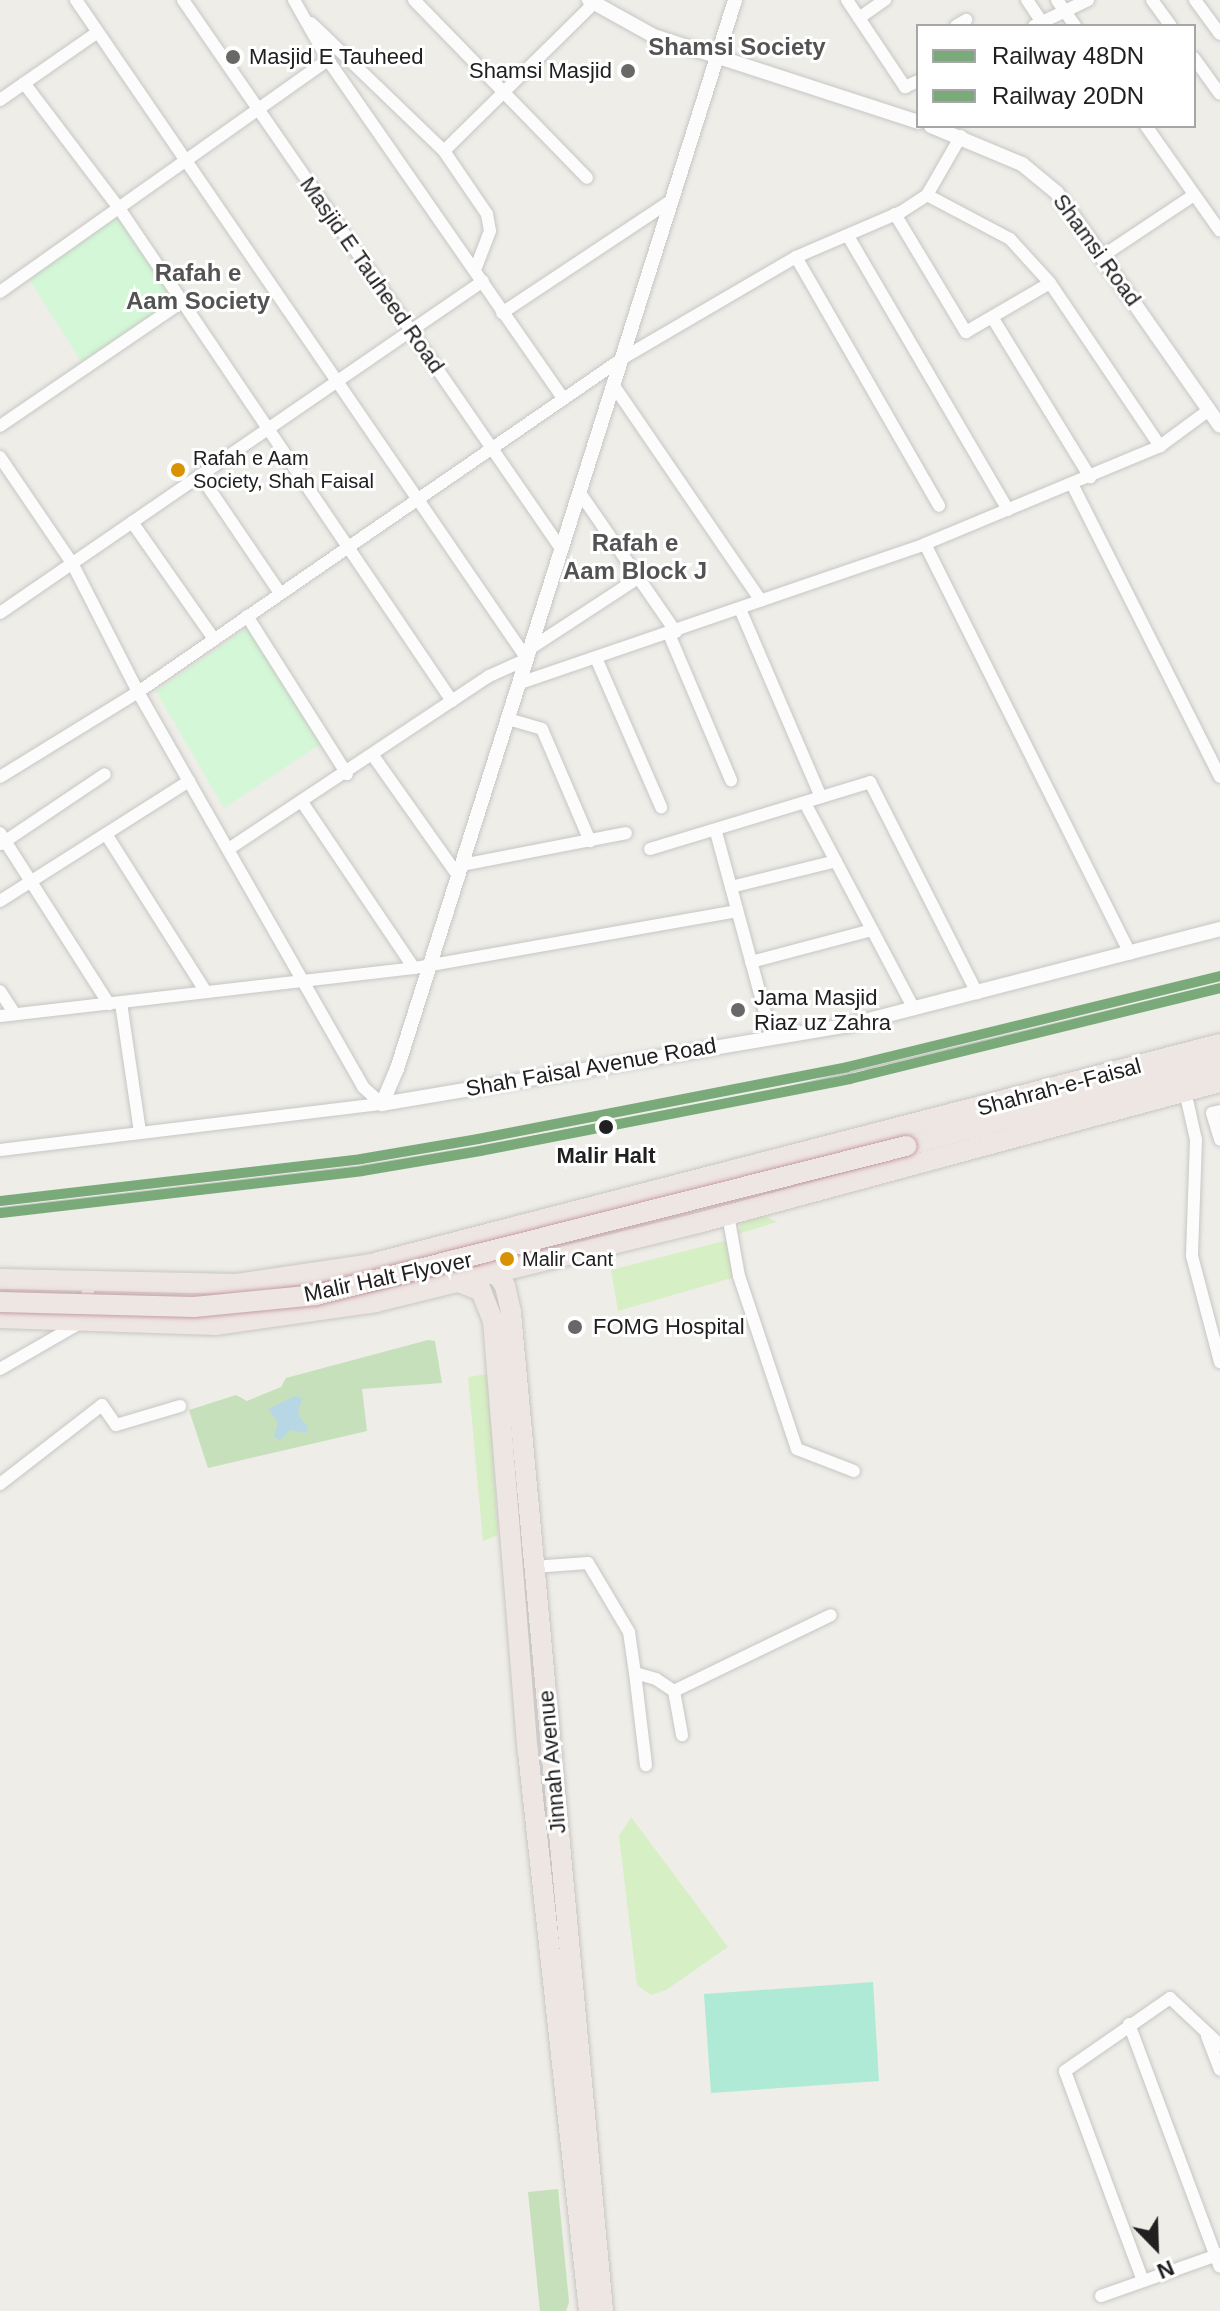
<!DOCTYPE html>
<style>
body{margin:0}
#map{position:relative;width:1220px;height:2311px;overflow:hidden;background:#eeede8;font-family:Helvetica,sans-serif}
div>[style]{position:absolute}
.grass>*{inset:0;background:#d7efc4}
.forest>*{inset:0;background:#c5e0bb}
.park>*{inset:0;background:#d4f7d7}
.pitch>*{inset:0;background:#afead6}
.water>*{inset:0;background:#b8d7e4}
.roads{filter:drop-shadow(0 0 2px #c7c6c4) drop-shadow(0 0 2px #c7c6c4)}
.minor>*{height:12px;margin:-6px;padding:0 6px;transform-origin:6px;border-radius:6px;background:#fcfcfc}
.tertiary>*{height:14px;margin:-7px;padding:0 7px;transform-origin:7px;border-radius:7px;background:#fcfcfc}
.trunk>*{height:20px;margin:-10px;padding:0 10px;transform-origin:10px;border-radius:10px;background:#eee6e2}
.rail>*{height:7px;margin-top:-3.5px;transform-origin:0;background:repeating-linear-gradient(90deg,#fff 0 12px,#cbcbca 0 24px);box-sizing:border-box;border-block:2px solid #cbcbca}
.bridges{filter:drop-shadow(0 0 2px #c69da5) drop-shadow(0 0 2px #c69da5)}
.trunk-bridge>*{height:20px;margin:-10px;padding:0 10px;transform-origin:10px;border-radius:10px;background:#eee6e2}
.rail-1>*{height:10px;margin:-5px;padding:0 5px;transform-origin:5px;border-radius:5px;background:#7aaa7a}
.rail-2>*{height:10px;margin:-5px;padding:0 5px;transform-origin:5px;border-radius:5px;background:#7aaa7a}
.dots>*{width:22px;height:22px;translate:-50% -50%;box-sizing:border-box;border:4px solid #fff;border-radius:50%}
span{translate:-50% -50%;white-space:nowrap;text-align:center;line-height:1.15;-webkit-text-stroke:6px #fff;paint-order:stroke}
.bus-label{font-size:20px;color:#202020}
.left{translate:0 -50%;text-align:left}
.poi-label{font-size:22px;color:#202020}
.right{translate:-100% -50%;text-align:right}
.street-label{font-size:22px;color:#202020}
.stop-label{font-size:22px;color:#202020;font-weight:700}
.neighbourhood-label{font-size:24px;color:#535353;font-weight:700}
.legend{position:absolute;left:916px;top:24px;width:280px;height:104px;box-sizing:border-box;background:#fff;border:2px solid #a6a6a6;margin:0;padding:10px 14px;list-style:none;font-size:24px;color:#202020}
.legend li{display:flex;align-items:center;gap:16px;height:40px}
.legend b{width:40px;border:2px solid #a6a6a6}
.north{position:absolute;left:1116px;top:2207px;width:80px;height:80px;-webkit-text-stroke:6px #fff;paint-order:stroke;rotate:157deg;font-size:22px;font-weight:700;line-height:32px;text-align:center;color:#202020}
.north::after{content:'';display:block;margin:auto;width:28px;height:36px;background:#202020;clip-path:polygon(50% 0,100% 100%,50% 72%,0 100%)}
</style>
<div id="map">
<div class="grass">
<div style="clip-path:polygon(760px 1214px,777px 1222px,738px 1234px,742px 1219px)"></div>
<div style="clip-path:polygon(728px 1240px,735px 1277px,618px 1311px,611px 1270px)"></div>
<div style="clip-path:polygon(488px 1374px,498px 1535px,483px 1541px,468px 1377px)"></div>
<div style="clip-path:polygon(631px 1817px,728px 1947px,666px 1990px,651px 1995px,637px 1985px,619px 1836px)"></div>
</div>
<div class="forest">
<div style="clip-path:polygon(428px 1340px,435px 1341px,442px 1383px,362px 1389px,367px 1431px,208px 1468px,189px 1410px,236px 1395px,247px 1401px,281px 1387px,286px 1378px)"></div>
<div style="clip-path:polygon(558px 2189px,569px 2302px,566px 2311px,540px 2311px,528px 2192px)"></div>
</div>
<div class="park">
<div style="clip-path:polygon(115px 212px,176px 303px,82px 363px,27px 276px)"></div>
<div style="clip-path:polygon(253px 624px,322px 743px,224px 808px,156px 691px)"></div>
</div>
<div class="pitch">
<div style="clip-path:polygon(873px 1982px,879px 2081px,711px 2093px,704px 1994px)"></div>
</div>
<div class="water">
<div style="clip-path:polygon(295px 1396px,302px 1398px,298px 1415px,308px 1427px,306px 1433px,291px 1430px,280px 1440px,274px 1437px,278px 1422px,268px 1409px)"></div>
</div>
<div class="roads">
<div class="minor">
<div style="left:76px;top:0;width:799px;rotate:55.61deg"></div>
<div style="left:527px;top:659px;width:42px;rotate:155.9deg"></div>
<div style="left:489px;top:676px;width:312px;rotate:146.4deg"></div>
<div style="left:183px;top:0;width:668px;rotate:55.43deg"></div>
<div style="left:294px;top:0;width:69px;rotate:60.5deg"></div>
<div style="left:328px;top:60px;width:412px;rotate:55.2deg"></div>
<div style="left:414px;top:0;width:248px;rotate:45.8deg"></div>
<div style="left:847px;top:0;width:105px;rotate:56.3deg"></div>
<div style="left:905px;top:87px;width:14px;rotate:-25deg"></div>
<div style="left:1027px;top:0;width:27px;rotate:56deg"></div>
<div style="left:1057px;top:0;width:32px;rotate:55deg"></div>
<div style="left:1152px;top:0;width:32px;rotate:54deg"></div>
<div style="left:1195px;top:0;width:42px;rotate:53.7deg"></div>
<div style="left:859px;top:18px;width:32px;rotate:-35deg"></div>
<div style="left:311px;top:23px;width:185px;rotate:43.9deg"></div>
<div style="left:444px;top:151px;width:76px;rotate:55.7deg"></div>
<div style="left:487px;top:214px;width:17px;rotate:80deg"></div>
<div style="left:490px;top:231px;width:42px;rotate:111deg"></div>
<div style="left:956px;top:26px;width:12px;rotate:-31deg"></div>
<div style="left:1034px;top:26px;width:60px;rotate:-25.7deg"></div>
<div style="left:1194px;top:58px;width:44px;rotate:54.2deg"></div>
<div style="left:24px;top:83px;width:157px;rotate:52.8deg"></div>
<div style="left:119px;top:208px;width:595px;rotate:55.96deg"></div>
<div style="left:0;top:100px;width:119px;rotate:-34.8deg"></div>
<div style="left:1146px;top:126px;width:128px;rotate:54.8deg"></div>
<div style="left:444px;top:151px;width:209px;rotate:-44.6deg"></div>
<div style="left:927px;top:195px;width:94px;rotate:27.9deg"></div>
<div style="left:1010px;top:239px;width:59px;rotate:47.7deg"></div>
<div style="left:1050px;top:283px;width:197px;rotate:56deg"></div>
<div style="left:895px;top:214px;width:138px;rotate:59deg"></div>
<div style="left:966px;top:332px;width:97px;rotate:-30.3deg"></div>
<div style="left:848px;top:236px;width:317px;rotate:59.7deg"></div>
<div style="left:1104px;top:255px;width:108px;rotate:-33.7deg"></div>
<div style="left:796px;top:257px;width:287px;rotate:60.1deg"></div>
<div style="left:0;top:292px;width:402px;rotate:-35.3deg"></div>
<div style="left:502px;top:313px;width:204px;rotate:-33.6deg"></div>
<div style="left:992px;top:317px;width:188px;rotate:58.5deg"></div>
<div style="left:614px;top:386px;width:260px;rotate:55.6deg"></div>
<div style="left:0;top:426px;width:218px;rotate:-34.3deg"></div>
<div style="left:0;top:457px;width:128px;rotate:55.8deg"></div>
<div style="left:72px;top:563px;width:145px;rotate:62.9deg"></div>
<div style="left:138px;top:692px;width:455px;rotate:60.3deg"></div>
<div style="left:363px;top:1087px;width:25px;rotate:42deg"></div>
<div style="left:200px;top:475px;width:143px;rotate:55.9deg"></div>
<div style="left:1072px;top:484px;width:328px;rotate:63.2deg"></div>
<div style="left:580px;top:493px;width:169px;rotate:55.4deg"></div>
<div style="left:132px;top:522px;width:143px;rotate:55deg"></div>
<div style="left:925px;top:544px;width:458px;rotate:63.4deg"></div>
<div style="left:740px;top:609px;width:205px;rotate:66.7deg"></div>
<div style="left:0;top:613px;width:586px;rotate:-34.5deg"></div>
<div style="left:247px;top:616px;width:187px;rotate:57.7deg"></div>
<div style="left:669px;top:634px;width:159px;rotate:67deg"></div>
<div style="left:531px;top:648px;width:128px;rotate:-33.2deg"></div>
<div style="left:596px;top:658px;width:163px;rotate:66.4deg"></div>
<div style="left:520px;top:683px;width:428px;rotate:-18.9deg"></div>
<div style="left:925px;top:544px;width:255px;rotate:-22.6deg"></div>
<div style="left:1160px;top:446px;width:61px;rotate:-36.3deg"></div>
<div style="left:508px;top:719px;width:35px;rotate:16deg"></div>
<div style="left:542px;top:729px;width:122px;rotate:66.8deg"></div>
<div style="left:374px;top:757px;width:147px;rotate:54.7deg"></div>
<div style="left:0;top:777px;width:162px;rotate:-31.6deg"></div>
<div style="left:138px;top:692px;width:589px;rotate:-34.55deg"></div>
<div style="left:623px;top:358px;width:200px;rotate:-30.3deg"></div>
<div style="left:796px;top:257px;width:114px;rotate:-23.2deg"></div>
<div style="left:901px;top:212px;width:31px;rotate:-33deg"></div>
<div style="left:927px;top:195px;width:68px;rotate:-60deg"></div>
<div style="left:302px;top:802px;width:200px;rotate:56deg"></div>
<div style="left:805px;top:803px;width:233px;rotate:62.1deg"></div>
<div style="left:716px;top:832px;width:210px;rotate:74.8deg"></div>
<div style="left:0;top:833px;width:203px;rotate:57.5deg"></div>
<div style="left:106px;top:834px;width:187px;rotate:57.7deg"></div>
<div style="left:1px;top:844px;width:125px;rotate:-33.9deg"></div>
<div style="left:650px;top:849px;width:230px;rotate:-16.9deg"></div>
<div style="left:870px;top:782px;width:237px;rotate:63.1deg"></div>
<div style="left:462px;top:865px;width:167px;rotate:-11deg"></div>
<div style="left:731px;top:887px;width:108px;rotate:-13.9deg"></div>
<div style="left:0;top:901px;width:224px;rotate:-32.4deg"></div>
<div style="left:751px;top:962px;width:125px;rotate:-14.8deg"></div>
<div style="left:0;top:991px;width:27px;rotate:57deg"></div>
<div style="left:121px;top:1003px;width:130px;rotate:81.6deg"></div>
<div style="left:0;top:1016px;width:417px;rotate:-6.6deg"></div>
<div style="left:414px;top:968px;width:328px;rotate:-10deg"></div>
<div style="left:1185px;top:1091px;width:50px;rotate:77.3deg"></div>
<div style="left:1196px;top:1140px;width:116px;rotate:92deg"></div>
<div style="left:1192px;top:1256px;width:110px;rotate:75.2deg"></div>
<div style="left:1220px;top:1111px;width:8px;rotate:166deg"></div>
<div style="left:1212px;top:1113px;width:28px;rotate:73deg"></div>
<div style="left:0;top:1150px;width:385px;rotate:-6.9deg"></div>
<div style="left:728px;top:1215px;width:62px;rotate:79.8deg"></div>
<div style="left:739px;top:1276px;width:182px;rotate:71.5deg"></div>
<div style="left:797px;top:1449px;width:61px;rotate:21.1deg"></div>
<div style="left:0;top:1369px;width:92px;rotate:-29.9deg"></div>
<div style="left:80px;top:1323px;width:41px;rotate:-76deg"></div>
<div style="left:0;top:1484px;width:129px;rotate:-37.8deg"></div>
<div style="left:102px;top:1405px;width:24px;rotate:55deg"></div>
<div style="left:116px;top:1425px;width:67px;rotate:-16.5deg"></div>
<div style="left:533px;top:1567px;width:55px;rotate:-4.2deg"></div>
<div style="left:588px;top:1563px;width:80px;rotate:59.3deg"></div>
<div style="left:629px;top:1632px;width:41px;rotate:81.7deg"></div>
<div style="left:635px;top:1673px;width:22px;rotate:16deg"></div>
<div style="left:656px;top:1679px;width:22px;rotate:34deg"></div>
<div style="left:674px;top:1691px;width:174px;rotate:-25.8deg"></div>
<div style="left:635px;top:1673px;width:93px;rotate:83.2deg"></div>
<div style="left:674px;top:1691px;width:45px;rotate:79.7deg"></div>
<div style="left:1129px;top:2024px;width:259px;rotate:69.5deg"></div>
<div style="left:1207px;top:2036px;width:36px;rotate:69deg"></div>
<div style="left:1143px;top:2281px;width:224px;rotate:-110.4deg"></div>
<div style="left:1065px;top:2071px;width:128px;rotate:-34.8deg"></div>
<div style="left:1170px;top:1998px;width:69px;rotate:43.2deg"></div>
<div style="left:1101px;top:2296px;width:126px;rotate:-19.4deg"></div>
</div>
<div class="tertiary">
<div style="left:589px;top:0;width:74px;rotate:29deg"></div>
<div style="left:654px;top:36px;width:278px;rotate:18deg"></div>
<div style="left:931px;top:126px;width:99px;rotate:22.7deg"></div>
<div style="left:1022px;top:164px;width:45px;rotate:39.6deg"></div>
<div style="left:1057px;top:193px;width:284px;rotate:55deg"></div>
<div style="left:382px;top:1104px;width:38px;rotate:-67deg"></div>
<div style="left:397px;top:1069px;width:1121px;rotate:-72.45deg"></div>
<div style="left:382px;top:1104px;width:474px;rotate:-9.6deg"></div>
<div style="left:849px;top:1025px;width:383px;rotate:-14.5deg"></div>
</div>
<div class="trunk">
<div style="left:906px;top:1146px;width:325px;rotate:-15deg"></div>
<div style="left:490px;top:1265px;width:26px;rotate:54deg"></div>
<div style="left:505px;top:1286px;width:28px;rotate:77deg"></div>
<div style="left:511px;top:1313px;width:1002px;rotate:84.73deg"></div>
<div style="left:0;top:1279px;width:237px;rotate:1.2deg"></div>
<div style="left:237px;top:1284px;width:135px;rotate:-8.5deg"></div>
<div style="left:371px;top:1264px;width:877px;rotate:-14.53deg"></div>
<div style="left:459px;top:1282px;width:24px;rotate:22deg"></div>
<div style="left:481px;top:1291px;width:32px;rotate:68deg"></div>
<div style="left:493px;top:1321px;width:432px;rotate:85.4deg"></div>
<div style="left:528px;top:1752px;width:562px;rotate:83.77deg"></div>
<div style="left:0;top:1318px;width:215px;rotate:1.9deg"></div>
<div style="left:215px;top:1325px;width:163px;rotate:-8.1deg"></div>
<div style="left:376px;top:1302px;width:332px;rotate:-13.8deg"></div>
<div style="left:698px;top:1223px;width:541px;rotate:-15.12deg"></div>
</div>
</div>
<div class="rail">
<div style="left:0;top:1210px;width:363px;rotate:-6.6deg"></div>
<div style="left:361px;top:1168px;width:118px;rotate:-9.3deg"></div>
<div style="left:477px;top:1149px;width:288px;rotate:-10.6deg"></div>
<div style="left:760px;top:1096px;width:473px;rotate:-13.4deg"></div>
</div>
<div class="bridges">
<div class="trunk-bridge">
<div style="left:0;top:1302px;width:194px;rotate:1.5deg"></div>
<div style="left:194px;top:1307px;width:123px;rotate:-5.6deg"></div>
<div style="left:316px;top:1295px;width:609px;rotate:-14.17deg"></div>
</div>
</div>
<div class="rail-1">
<div style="left:0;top:1201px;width:363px;rotate:-6.6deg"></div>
<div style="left:361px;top:1159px;width:119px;rotate:-9.7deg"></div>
<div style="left:478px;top:1139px;width:376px;rotate:-11deg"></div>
<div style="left:847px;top:1067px;width:384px;rotate:-13.7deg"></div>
</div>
<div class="rail-2">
<div style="left:1px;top:1213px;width:363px;rotate:-6.6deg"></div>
<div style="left:362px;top:1171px;width:120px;rotate:-9.6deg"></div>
<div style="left:480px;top:1151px;width:377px;rotate:-11deg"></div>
<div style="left:850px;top:1079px;width:381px;rotate:-13.8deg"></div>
</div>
<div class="dots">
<div style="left:233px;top:57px;background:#686866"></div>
<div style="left:628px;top:71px;background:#686866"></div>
<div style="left:178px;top:470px;background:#d79205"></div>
<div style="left:738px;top:1010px;background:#686866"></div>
<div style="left:606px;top:1127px;background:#202020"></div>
<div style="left:507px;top:1259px;background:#d79205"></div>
<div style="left:575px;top:1327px;background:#686866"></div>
</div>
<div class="bus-label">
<span class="left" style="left:193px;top:470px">Rafah e Aam<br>Society, Shah Faisal</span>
<span class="left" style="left:522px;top:1259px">Malir Cant</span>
</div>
<div class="poi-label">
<span class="left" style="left:249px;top:57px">Masjid E Tauheed</span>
<span class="right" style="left:612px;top:71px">Shamsi Masjid</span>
<span class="left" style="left:754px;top:1010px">Jama Masjid<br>Riaz uz Zahra</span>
<span class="left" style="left:593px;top:1327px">FOMG Hospital</span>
</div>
<div class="street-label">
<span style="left:1097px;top:250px;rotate:54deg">Shamsi Road</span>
<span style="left:372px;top:275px;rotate:55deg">Masjid E Tauheed Road</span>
<span style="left:591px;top:1067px;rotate:-10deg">Shah Faisal Avenue Road</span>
<span style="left:1059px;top:1087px;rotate:-15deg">Shahrah-e-Faisal</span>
<span style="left:388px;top:1277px;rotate:-12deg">Malir Halt Flyover</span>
<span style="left:552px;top:1762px;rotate:-95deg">Jinnah Avenue</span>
</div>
<div class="stop-label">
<span style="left:606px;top:1156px">Malir Halt</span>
</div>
<div class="neighbourhood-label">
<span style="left:737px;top:47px">Shamsi Society</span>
<span style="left:198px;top:287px">Rafah e<br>Aam Society</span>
<span style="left:635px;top:557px">Rafah e<br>Aam Block J</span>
</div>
<ul class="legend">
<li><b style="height:10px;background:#7aaa7a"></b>Railway 48DN</li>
<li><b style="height:10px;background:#7aaa7a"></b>Railway 20DN</li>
</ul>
<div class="north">N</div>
</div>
